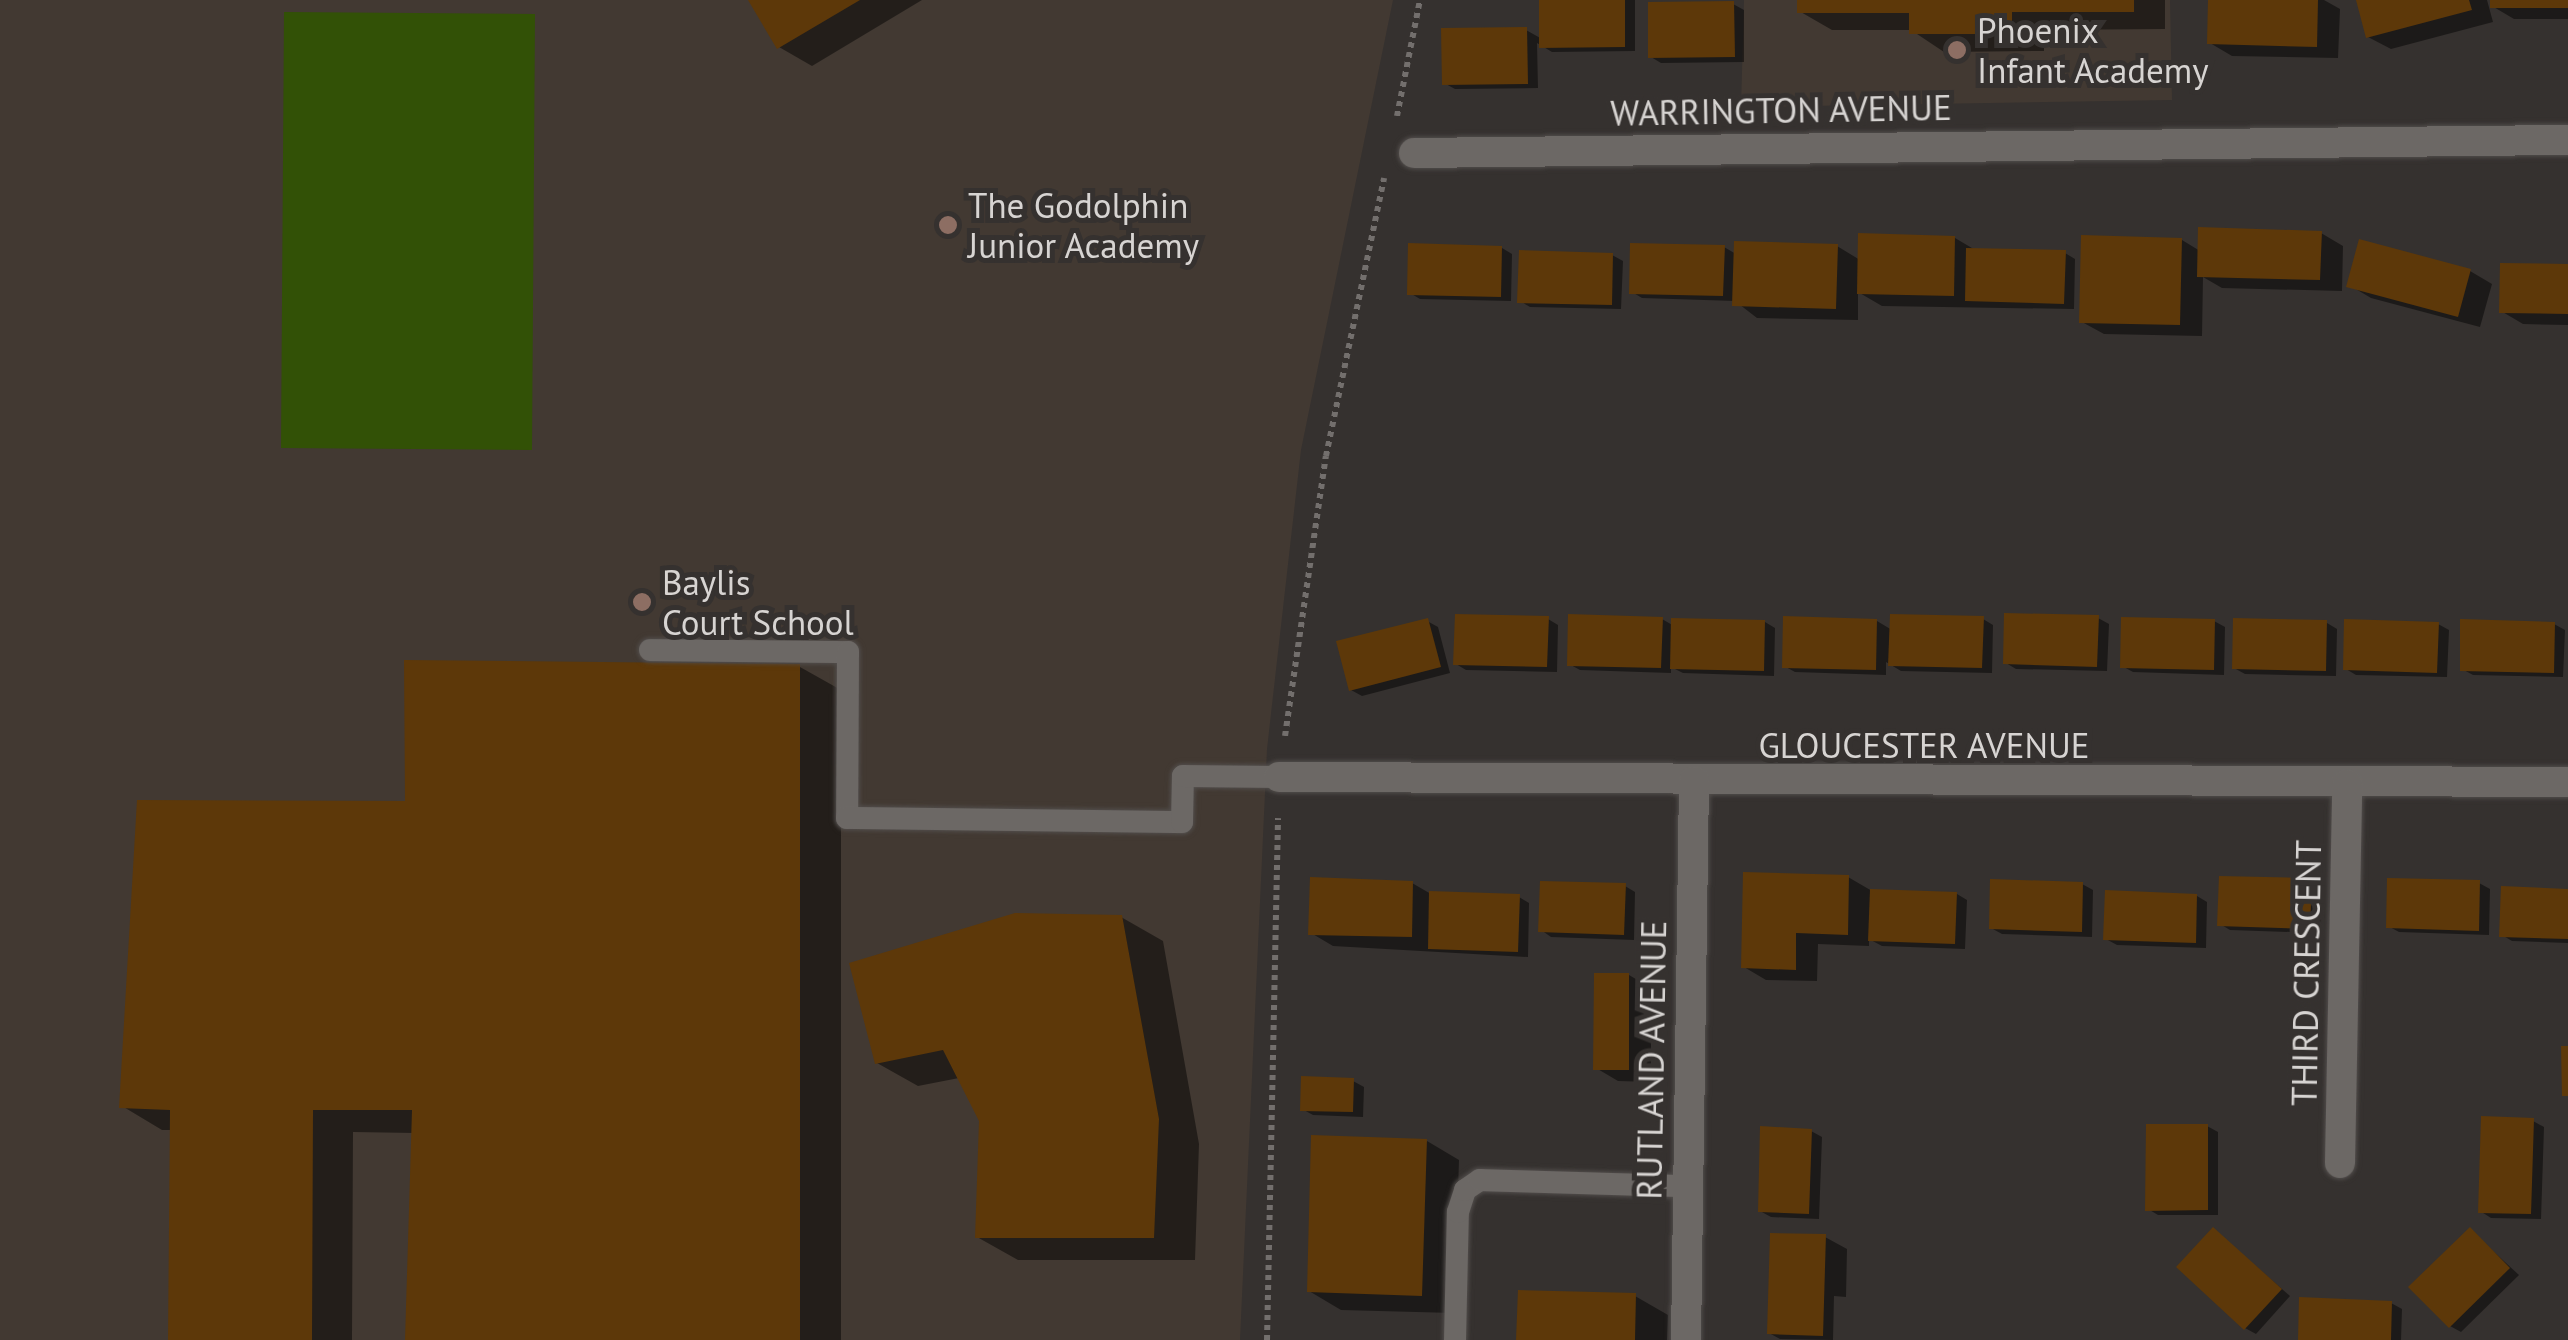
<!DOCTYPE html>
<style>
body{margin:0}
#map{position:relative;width:2568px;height:1340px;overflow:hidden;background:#35312f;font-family:"PT Sans",sans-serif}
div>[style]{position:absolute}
.built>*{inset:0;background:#423932}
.green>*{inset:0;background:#325106}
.shadow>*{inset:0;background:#0007}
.building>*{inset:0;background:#5d3809}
.path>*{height:6px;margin-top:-3px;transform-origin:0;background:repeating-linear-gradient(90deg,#736f6d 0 5px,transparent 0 10px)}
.roads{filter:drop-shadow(0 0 2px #514d4b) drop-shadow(0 0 2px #514d4b)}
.lane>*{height:22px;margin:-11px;padding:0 11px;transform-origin:11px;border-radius:11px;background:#6c6865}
.street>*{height:30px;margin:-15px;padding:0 15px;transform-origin:15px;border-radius:15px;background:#6c6865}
.dots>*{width:28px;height:28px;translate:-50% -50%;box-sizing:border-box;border:5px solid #35312f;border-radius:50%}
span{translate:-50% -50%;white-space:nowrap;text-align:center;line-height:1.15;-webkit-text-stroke:10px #35312f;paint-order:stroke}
.poi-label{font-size:35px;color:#d7d4d2}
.left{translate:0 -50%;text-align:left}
.street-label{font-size:35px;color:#d7d4d2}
</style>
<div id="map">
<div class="built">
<div style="clip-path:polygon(0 0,1393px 0,1301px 450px,1267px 749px,1240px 1340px,0 1340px)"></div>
<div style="clip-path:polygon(1744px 0,2170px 0,2172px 100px,1741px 107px)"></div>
</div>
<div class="green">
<div style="clip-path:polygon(284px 12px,535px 14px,532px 450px,281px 448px)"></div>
</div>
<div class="shadow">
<div style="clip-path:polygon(751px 0,922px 0,812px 66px,779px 47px)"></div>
<div style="clip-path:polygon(1541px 0,1635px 0,1635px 51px,1552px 52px,1537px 43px,1538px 88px,1455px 89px,1444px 83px,1526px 30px,1542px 39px)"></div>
<div style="clip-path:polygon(1799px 0,2165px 0,2165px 29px,2044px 30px,2044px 51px,1944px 52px,1911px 30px,1832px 30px,1799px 11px)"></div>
<div style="clip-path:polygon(2210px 0,2324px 0,2340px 9px,2338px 58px,2232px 56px,2210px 43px)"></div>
<div style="clip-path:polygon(2359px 0,2487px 0,2493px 22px,2391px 49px,2368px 37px)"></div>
<div style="clip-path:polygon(2492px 0,2568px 0,2568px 19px,2514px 19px,2492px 6px)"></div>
<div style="clip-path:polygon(1733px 4px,1744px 10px,1744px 62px,1661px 63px,1651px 57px)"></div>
<div style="clip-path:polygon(2321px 233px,2343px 246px,2342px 291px,2222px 288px,2203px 277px,2202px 336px,2104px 334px,2082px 322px,2182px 240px,2200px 251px)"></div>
<div style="clip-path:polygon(1955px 238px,1977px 251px,2065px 253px,2075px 259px,2074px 309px,1882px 306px,1858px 292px,1858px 320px,1757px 318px,1735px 301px,1642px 298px,1632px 292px,1724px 247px,1736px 254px,1837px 246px,1860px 260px)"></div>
<div style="clip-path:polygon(1502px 248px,1512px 254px,1511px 301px,1420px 299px,1410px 293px)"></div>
<div style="clip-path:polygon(1612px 255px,1623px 261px,1621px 309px,1530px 307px,1520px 301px)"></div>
<div style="clip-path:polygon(2568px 267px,2568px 325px,2523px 324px,2501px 311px)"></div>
<div style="clip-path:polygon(2470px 271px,2492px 284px,2480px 327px,2371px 298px,2349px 285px)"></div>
<div style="clip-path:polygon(2098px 618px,2109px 624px,2107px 671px,2016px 669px,2006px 663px)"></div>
<div style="clip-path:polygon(1548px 619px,1558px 625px,1557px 672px,1466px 670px,1456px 664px)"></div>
<div style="clip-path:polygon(1662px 619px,1674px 626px,1765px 622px,1775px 628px,1774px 676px,1683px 673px,1671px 667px,1671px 673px,1580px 670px,1569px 664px)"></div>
<div style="clip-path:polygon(1983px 619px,1993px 625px,1992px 673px,1901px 671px,1886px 662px,1886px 675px,1795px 672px,1784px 666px,1877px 621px,1892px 630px)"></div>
<div style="clip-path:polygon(1427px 621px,1438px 627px,1450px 673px,1362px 696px,1351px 690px)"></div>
<div style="clip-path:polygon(2214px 621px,2225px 627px,2224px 675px,2133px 672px,2122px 666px)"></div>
<div style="clip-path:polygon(2327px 623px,2337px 629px,2336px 676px,2245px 674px,2234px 668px)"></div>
<div style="clip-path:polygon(2438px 624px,2449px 630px,2447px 677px,2356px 675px,2346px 669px)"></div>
<div style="clip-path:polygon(2554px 624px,2565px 630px,2563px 677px,2473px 675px,2462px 669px)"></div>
<div style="clip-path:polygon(800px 667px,841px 690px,841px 1340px,407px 1340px,414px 1133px,353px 1132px,352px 1340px,171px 1340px,172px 1130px,162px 1130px,122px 1106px,408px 803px)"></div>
<div style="clip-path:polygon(1848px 877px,1872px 891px,1957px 894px,1967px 900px,1965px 949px,1882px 946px,1869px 939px,1869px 946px,1818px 944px,1817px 981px,1766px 980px,1744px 967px)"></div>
<div style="clip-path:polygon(2311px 881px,2322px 887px,2320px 933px,2230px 930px,2220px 924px)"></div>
<div style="clip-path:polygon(1412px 883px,1431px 894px,1519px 897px,1529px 903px,1528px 957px,1333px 946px,1311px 933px)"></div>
<div style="clip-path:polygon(2479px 883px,2490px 889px,2489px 935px,2399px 932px,2388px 926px)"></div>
<div style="clip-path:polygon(2082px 884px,2093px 890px,2092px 937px,2002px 934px,1991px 928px)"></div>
<div style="clip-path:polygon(1625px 886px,1635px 892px,1634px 940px,1551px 937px,1541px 930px)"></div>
<div style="clip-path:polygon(2568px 891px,2568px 943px,2512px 941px,2502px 935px)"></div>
<div style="clip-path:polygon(2197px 896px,2207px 902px,2206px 948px,2117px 945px,2106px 939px)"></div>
<div style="clip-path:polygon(1121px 917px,1163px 941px,1199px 1144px,1195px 1260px,1018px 1260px,977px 1237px,981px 1121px,959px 1078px,918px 1086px,877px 1063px)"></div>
<div style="clip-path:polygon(1629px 975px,1651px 988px,1651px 1082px,1618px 1081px,1596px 1068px)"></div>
<div style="clip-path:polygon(1353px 1081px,1364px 1087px,1363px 1117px,1313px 1115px,1302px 1109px)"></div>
<div style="clip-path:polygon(2533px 1121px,2544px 1127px,2541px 1219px,2491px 1218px,2480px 1211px)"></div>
<div style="clip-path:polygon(2207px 1126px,2218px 1132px,2218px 1215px,2158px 1215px,2148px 1209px)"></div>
<div style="clip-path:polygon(1811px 1131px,1822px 1137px,1819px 1219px,1771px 1217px,1760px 1211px)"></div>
<div style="clip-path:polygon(1427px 1141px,1459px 1160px,1454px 1313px,1341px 1310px,1309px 1291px)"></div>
<div style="clip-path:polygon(2214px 1230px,2290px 1296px,2256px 1334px,2245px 1328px)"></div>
<div style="clip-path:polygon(2470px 1230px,2519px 1275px,2461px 1332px,2450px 1326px)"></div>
<div style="clip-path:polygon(1825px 1237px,1847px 1249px,1846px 1297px,1834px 1296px,1833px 1340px,1780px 1339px,1769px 1333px)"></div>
<div style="clip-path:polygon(1635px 1296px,1668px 1315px,1667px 1340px,1518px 1340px)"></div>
<div style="clip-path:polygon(2391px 1303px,2402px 1309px,2401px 1340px,2300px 1340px)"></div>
</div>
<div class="building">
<div style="clip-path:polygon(748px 0,860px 0,777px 49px)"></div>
<div style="clip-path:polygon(1539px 0,1625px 0,1625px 47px,1539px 48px)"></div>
<div style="clip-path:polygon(1797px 0,2134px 0,2134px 12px,2012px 12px,2012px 34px,1909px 34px,1909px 13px,1797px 13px)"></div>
<div style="clip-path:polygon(2208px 0,2318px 0,2317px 47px,2207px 44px)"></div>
<div style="clip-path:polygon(2356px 0,2469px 0,2472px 10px,2366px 38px)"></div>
<div style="clip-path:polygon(2490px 0,2568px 0,2568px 8px,2490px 8px)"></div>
<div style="clip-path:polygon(1734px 1px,1735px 57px,1648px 58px,1648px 2px)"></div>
<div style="clip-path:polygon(1527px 27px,1528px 84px,1442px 85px,1441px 28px)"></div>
<div style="clip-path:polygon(2198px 227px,2322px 231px,2320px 280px,2197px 277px)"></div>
<div style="clip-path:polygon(1858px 233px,1955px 236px,1954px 296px,1857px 294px)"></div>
<div style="clip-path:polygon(2081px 235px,2182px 238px,2180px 325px,2079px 323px)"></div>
<div style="clip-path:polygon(2359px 239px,2471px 269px,2458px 317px,2346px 287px)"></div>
<div style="clip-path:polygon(1734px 241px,1838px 244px,1836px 309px,1732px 306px)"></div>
<div style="clip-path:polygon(1408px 243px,1502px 246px,1501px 297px,1407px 295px)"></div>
<div style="clip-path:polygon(1630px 243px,1725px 245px,1723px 296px,1629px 294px)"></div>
<div style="clip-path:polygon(1966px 248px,2066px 250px,2064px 304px,1965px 301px)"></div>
<div style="clip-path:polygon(1519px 250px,1613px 253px,1612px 305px,1517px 303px)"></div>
<div style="clip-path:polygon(2500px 263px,2568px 264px,2568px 314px,2499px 313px)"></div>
<div style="clip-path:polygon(2004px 613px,2099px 615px,2097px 667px,2003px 664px)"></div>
<div style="clip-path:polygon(1455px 614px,1549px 616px,1547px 667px,1453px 665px)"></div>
<div style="clip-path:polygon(1568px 614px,1663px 617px,1661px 668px,1567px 666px)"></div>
<div style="clip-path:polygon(1890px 614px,1984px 616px,1982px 668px,1888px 666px)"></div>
<div style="clip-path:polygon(1783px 616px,1877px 619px,1876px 670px,1782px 668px)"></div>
<div style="clip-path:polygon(2121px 617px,2215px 619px,2214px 670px,2120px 668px)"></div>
<div style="clip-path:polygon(1428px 618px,1441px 667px,1349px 691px,1336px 641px)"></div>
<div style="clip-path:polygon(1671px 618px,1765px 620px,1764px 671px,1670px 669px)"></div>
<div style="clip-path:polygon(2233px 618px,2327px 620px,2326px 671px,2232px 669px)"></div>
<div style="clip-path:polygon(2344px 619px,2439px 622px,2437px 673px,2343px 670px)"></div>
<div style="clip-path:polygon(2460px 619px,2555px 622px,2554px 673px,2460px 671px)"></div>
<div style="clip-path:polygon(404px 660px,800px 664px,800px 1340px,405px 1340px,412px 1110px,313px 1110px,312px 1340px,168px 1340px,170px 1110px,119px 1108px,137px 800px,405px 801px)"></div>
<div style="clip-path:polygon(1743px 872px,1849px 875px,1848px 935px,1796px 933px,1796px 970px,1741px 968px)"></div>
<div style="clip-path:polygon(2219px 876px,2312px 878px,2310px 929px,2217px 926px)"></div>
<div style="clip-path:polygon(1310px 877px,1413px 881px,1412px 937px,1308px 935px)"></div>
<div style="clip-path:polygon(2387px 878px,2480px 880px,2479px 931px,2386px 928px)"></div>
<div style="clip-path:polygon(1990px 879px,2083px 882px,2082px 932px,1989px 929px)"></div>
<div style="clip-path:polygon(1540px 881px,1626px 883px,1624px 935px,1538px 932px)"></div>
<div style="clip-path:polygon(2501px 886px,2568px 889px,2568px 939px,2499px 937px)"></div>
<div style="clip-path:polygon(1870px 889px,1957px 892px,1955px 944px,1868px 941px)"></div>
<div style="clip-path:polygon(2105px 890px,2197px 894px,2196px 943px,2103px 940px)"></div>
<div style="clip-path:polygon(1429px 891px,1520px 894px,1518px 952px,1428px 949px)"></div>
<div style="clip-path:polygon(1015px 913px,1122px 915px,1159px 1119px,1154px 1238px,975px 1238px,979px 1121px,943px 1050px,875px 1064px,849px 963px)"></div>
<div style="clip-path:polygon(1594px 973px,1629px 973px,1629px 1070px,1593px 1070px)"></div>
<div style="clip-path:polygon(2561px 1046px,2568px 1046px,2568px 1096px,2562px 1096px)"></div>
<div style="clip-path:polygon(1301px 1076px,1354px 1078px,1353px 1112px,1300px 1111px)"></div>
<div style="clip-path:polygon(2481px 1116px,2534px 1118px,2531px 1214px,2478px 1213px)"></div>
<div style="clip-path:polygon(2146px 1124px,2208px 1124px,2208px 1210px,2145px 1211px)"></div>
<div style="clip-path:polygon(1760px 1126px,1812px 1129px,1809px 1214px,1758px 1212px)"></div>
<div style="clip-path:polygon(1311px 1135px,1427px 1139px,1422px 1296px,1307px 1292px)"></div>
<div style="clip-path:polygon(2213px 1227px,2282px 1289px,2244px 1330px,2176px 1267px)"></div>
<div style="clip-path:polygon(2470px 1227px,2510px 1268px,2449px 1328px,2408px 1287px)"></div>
<div style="clip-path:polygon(1770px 1233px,1826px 1234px,1823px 1336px,1767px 1334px)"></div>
<div style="clip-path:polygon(1518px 1290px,1636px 1293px,1635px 1340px,1516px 1340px)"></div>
<div style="clip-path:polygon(2299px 1297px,2392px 1301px,2391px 1340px,2298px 1340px)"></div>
</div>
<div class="path">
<div style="left:1397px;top:116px;width:118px;rotate:-78.8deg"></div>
<div style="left:1285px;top:736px;width:283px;rotate:-81.7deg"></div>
<div style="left:1326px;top:456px;width:284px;rotate:-78.2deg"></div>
<div style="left:1267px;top:1340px;width:522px;rotate:-88.79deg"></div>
</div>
<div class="roads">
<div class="lane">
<div style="left:650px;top:650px;width:198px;rotate:0.6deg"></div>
<div style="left:848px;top:652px;width:166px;rotate:90.3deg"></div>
<div style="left:847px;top:818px;width:335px;rotate:0.7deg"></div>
<div style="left:1182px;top:822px;width:46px;rotate:-88.8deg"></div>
<div style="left:1183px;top:776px;width:96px;rotate:0.6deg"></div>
<div style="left:1455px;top:1340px;width:128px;rotate:-88.7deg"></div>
<div style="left:1458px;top:1212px;width:23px;rotate:-72deg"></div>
<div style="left:1465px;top:1190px;width:18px;rotate:-34deg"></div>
<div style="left:1480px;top:1180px;width:205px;rotate:1.7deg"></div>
</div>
<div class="street">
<div style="left:1414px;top:153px;width:1154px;rotate:-0.65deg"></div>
<div style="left:1279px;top:777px;width:1289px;rotate:0.22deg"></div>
<div style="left:2340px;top:1163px;width:379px;rotate:-88.9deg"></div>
<div style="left:1686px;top:1340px;width:559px;rotate:-89.18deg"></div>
</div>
</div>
<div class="dots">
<div style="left:1957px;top:50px;background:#8d6e63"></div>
<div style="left:948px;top:225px;background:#8d6e63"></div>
<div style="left:642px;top:602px;background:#8d6e63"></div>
</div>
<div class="poi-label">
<span class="left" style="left:1977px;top:50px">Phoenix<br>Infant Academy</span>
<span class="left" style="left:968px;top:225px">The Godolphin<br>Junior Academy</span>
<span class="left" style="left:662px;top:602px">Baylis<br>Court School</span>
</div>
<div class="street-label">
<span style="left:1781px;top:110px;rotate:-1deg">WARRINGTON AVENUE</span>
<span style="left:1924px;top:745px">GLOUCESTER AVENUE</span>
<span style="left:2306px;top:973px;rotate:-89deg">THIRD CRESCENT</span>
<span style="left:1651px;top:1060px;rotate:-89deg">RUTLAND AVENUE</span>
</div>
</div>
